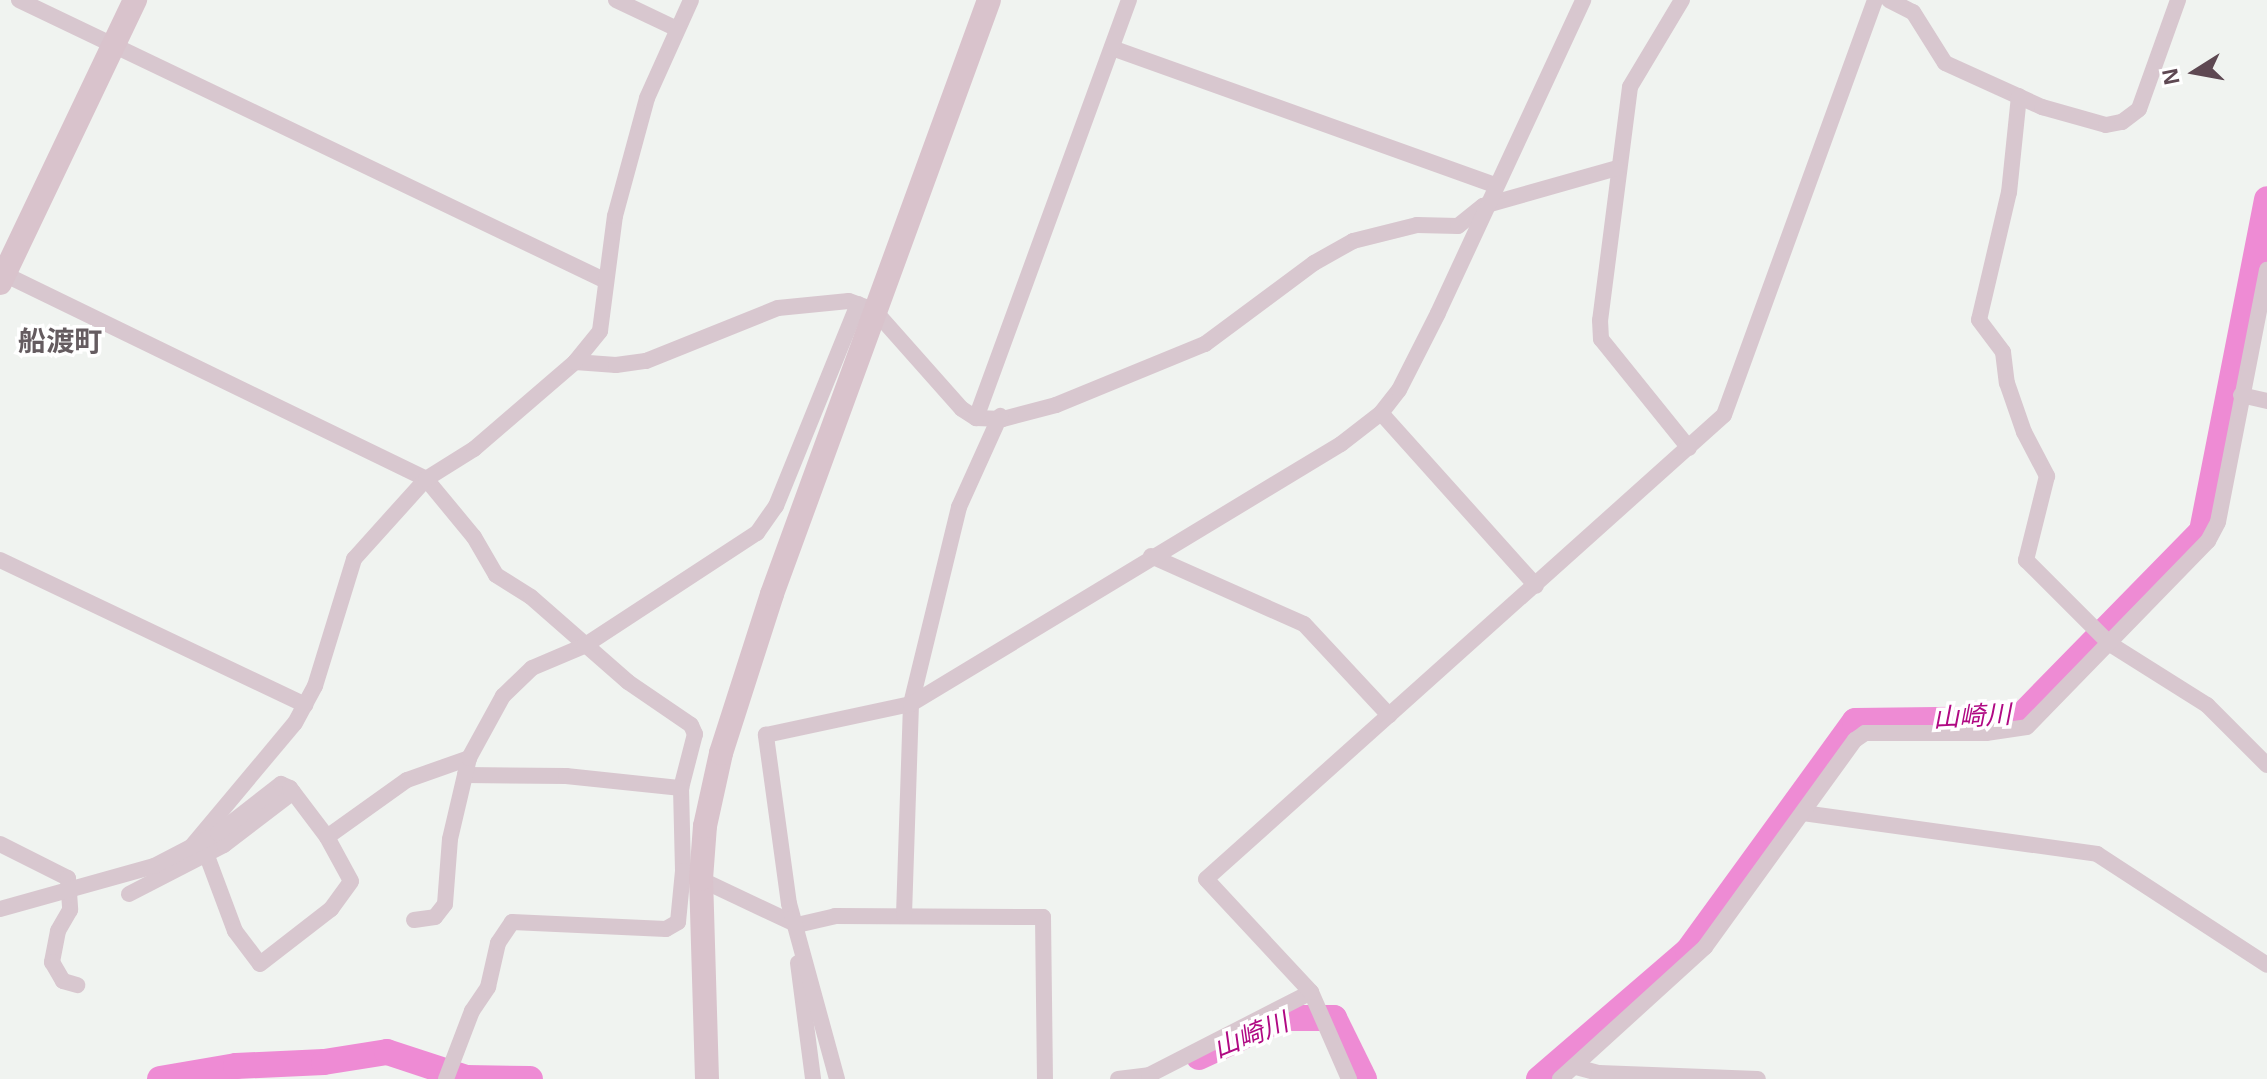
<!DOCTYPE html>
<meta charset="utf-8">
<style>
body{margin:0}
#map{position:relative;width:2267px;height:1079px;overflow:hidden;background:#f0f3f0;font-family:Helvetica,"Noto Sans JP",sans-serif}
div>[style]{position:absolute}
.river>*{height:26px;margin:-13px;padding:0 13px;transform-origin:13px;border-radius:13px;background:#ee8bd4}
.street>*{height:16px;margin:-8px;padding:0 8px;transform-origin:8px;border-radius:8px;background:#d8c7cf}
.secondary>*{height:24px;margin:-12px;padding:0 12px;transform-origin:12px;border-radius:12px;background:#d9c3cc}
span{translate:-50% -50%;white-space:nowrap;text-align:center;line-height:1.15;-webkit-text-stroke:7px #fff;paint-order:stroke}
.water-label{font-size:26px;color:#b00983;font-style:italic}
.quarter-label{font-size:28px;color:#655c60;font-weight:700}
.north{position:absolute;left:2155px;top:32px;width:80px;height:80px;-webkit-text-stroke:6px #fff;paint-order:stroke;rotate:259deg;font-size:22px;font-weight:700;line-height:32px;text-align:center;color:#5e4852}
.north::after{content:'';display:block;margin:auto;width:28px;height:36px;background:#5e4852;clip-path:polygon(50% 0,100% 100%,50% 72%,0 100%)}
</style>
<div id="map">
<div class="river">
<div style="left:1199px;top:1057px;width:93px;rotate:-24.9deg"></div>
<div style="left:1283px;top:1018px;width:51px"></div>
<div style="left:1334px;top:1018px;width:68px;rotate:63.8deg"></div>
<div style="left:160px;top:1079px;width:77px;rotate:-9.7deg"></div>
<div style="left:236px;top:1066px;width:88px;rotate:-2.6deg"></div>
<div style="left:324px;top:1062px;width:64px;rotate:-9deg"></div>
<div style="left:387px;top:1052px;width:83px;rotate:18.2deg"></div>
<div style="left:466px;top:1078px;width:64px;rotate:0.9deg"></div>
<div style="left:1539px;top:1079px;width:196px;rotate:-40.7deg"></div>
<div style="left:1688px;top:951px;width:284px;rotate:-54deg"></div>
<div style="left:1855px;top:721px;width:163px;rotate:-0.7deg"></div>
<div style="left:2018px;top:719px;width:263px;rotate:-45.6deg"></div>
<div style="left:2202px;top:531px;width:338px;rotate:-78.9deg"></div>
</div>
<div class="street">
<div style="left:19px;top:0;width:649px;rotate:25.58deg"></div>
<div style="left:616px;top:0;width:65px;rotate:25.4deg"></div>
<div style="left:1682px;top:0;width:101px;rotate:120.9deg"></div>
<div style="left:1630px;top:87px;width:235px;rotate:97.3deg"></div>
<div style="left:1600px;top:320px;width:19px;rotate:87deg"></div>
<div style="left:1601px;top:339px;width:140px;rotate:51.1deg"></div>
<div style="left:1889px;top:0;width:27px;rotate:27deg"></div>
<div style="left:1913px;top:12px;width:60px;rotate:57.9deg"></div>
<div style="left:1945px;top:63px;width:107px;rotate:24.4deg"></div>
<div style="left:2042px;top:107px;width:66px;rotate:15.7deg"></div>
<div style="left:2106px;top:125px;width:16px;rotate:-11deg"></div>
<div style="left:2122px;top:122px;width:21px;rotate:-37deg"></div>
<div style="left:2139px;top:109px;width:116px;rotate:-70.3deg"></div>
<div style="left:1112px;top:48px;width:406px;rotate:19.7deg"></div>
<div style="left:2019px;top:96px;width:97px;rotate:95.9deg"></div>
<div style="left:2009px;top:192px;width:131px;rotate:103.2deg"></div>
<div style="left:1979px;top:320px;width:40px;rotate:53deg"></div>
<div style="left:2003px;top:352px;width:31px;rotate:83deg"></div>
<div style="left:2007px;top:383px;width:52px;rotate:70.9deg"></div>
<div style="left:2024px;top:432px;width:50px;rotate:62.4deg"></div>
<div style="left:2047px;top:476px;width:87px;rotate:104deg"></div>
<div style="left:2026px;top:560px;width:119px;rotate:45deg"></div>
<div style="left:2110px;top:644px;width:115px;rotate:32.2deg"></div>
<div style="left:2207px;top:705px;width:85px;rotate:45deg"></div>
<div style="left:0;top:272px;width:474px;rotate:25.9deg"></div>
<div style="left:426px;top:479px;width:75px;rotate:50.4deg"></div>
<div style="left:474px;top:537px;width:44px;rotate:59.9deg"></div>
<div style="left:496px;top:575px;width:41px;rotate:32.2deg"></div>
<div style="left:531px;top:597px;width:129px;rotate:41.2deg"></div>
<div style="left:628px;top:682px;width:76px;rotate:34.3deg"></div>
<div style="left:691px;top:725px;width:10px;rotate:66deg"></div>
<div style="left:695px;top:734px;width:56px;rotate:104.5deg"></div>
<div style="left:681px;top:788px;width:83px;rotate:88.6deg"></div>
<div style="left:683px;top:871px;width:126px;rotate:25.3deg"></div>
<div style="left:797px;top:925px;width:39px;rotate:-13deg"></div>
<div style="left:835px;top:916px;width:208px;rotate:0.3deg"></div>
<div style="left:1043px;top:917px;width:162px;rotate:89.3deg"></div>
<div style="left:575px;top:362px;width:41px;rotate:4.2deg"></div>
<div style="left:616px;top:365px;width:30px;rotate:-8deg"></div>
<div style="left:646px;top:361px;width:142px;rotate:-21.9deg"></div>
<div style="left:778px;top:308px;width:71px;rotate:-5.6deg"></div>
<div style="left:849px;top:301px;width:27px;rotate:20deg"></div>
<div style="left:874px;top:310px;width:132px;rotate:48.4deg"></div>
<div style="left:962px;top:409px;width:17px;rotate:33deg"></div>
<div style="left:976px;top:418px;width:27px;rotate:2deg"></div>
<div style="left:1003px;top:419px;width:55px;rotate:-14.8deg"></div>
<div style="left:1056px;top:405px;width:161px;rotate:-22.3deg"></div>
<div style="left:1205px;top:344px;width:136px;rotate:-36.6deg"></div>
<div style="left:1314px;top:263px;width:45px;rotate:-29.4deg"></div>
<div style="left:1353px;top:241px;width:66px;rotate:-14deg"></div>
<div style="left:1417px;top:225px;width:41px;rotate:1.4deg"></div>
<div style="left:1458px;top:226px;width:32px;rotate:-39deg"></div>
<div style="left:1483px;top:206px;width:139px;rotate:-15.8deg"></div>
<div style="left:2241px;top:395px;width:27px;rotate:13deg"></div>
<div style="left:1381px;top:413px;width:232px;rotate:48.1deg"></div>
<div style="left:976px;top:418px;width:445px;rotate:-69.9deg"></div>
<div style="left:1151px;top:556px;width:167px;rotate:24deg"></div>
<div style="left:1304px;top:624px;width:125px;rotate:47deg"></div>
<div style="left:0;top:560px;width:338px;rotate:25.4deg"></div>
<div style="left:465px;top:775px;width:101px;rotate:0.6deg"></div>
<div style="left:566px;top:776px;width:116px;rotate:6deg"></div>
<div style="left:1803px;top:813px;width:297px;rotate:7.9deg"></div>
<div style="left:2097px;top:854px;width:203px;rotate:33.1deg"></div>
<div style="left:0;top:844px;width:76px;rotate:26.6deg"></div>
<div style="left:68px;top:878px;width:32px;rotate:86deg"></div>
<div style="left:70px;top:910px;width:24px;rotate:120deg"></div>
<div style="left:58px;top:931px;width:32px;rotate:101deg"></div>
<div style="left:52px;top:962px;width:22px;rotate:60deg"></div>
<div style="left:63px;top:981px;width:15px;rotate:16deg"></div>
<div style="left:192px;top:846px;width:160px;rotate:-50.1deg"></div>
<div style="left:295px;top:723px;width:42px;rotate:-61.6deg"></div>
<div style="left:315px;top:686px;width:133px;rotate:-72.9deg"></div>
<div style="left:354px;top:559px;width:108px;rotate:-48deg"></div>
<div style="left:426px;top:479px;width:57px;rotate:-32deg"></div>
<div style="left:474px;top:449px;width:133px;rotate:-40.7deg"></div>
<div style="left:575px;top:362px;width:40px;rotate:-51deg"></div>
<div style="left:600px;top:331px;width:116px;rotate:-82.6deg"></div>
<div style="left:615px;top:216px;width:122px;rotate:-74.8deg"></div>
<div style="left:647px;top:98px;width:107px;rotate:-65.8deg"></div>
<div style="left:207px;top:856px;width:80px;rotate:69.5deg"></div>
<div style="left:235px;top:931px;width:41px;rotate:52.9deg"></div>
<div style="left:260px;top:964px;width:90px;rotate:-37.8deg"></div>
<div style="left:331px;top:909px;width:34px;rotate:-54deg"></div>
<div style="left:351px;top:881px;width:50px;rotate:-118.6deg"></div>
<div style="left:129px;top:894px;width:107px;rotate:-27.3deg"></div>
<div style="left:224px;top:845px;width:87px;rotate:-37.5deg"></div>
<div style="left:0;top:909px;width:160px;rotate:-15.6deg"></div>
<div style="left:154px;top:866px;width:72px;rotate:-27.3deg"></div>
<div style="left:218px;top:833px;width:80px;rotate:-37.9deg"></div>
<div style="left:281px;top:784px;width:10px;rotate:24deg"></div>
<div style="left:290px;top:788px;width:61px;rotate:52.9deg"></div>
<div style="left:327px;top:837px;width:98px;rotate:-35.5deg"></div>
<div style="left:407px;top:780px;width:66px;rotate:-19.5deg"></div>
<div style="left:904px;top:915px;width:211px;rotate:-88.1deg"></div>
<div style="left:911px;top:704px;width:203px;rotate:-76.3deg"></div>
<div style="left:959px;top:507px;width:100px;rotate:-65.7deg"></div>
<div style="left:414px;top:920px;width:21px;rotate:-8deg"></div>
<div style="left:435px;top:917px;width:16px;rotate:-52deg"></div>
<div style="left:445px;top:904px;width:65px;rotate:-85.6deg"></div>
<div style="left:450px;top:839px;width:83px;rotate:-76.8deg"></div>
<div style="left:469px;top:758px;width:71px;rotate:-61.3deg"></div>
<div style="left:503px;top:696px;width:40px;rotate:-44deg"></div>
<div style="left:532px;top:668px;width:56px;rotate:-22.9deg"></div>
<div style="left:584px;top:646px;width:207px;rotate:-33.2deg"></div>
<div style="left:757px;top:533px;width:33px;rotate:-55deg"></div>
<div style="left:776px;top:506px;width:218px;rotate:-67.9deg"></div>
<div style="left:798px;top:963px;width:117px;rotate:82.6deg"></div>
<div style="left:1576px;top:1067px;width:24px;rotate:15deg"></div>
<div style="left:1599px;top:1073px;width:159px;rotate:2.2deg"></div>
<div style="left:446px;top:1079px;width:73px;rotate:-69.1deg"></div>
<div style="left:472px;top:1011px;width:29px;rotate:-56deg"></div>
<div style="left:488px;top:987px;width:45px;rotate:-77.2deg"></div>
<div style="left:498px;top:943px;width:25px;rotate:-56deg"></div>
<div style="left:512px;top:922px;width:154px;rotate:2.6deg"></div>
<div style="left:666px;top:929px;width:14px;rotate:-30deg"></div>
<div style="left:678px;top:922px;width:51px;rotate:-84.4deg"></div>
<div style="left:837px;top:1079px;width:181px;rotate:-105.3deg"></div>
<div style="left:789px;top:904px;width:171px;rotate:-97.8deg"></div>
<div style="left:766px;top:735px;width:148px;rotate:-12.1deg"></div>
<div style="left:911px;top:704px;width:502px;rotate:-31.16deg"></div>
<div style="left:1341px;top:444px;width:51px;rotate:-37.8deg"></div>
<div style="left:1381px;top:413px;width:29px;rotate:-52deg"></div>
<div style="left:1399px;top:390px;width:86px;rotate:-63.1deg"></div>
<div style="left:1438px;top:313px;width:345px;rotate:-65.1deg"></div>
<div style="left:1118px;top:1079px;width:31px;rotate:-7deg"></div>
<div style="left:1149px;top:1075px;width:182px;rotate:-27.1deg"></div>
<div style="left:1349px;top:1079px;width:95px;rotate:-113.6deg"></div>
<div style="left:1311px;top:992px;width:154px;rotate:-132.9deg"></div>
<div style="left:1206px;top:879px;width:695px;rotate:-41.85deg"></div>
<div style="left:1724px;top:415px;width:442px;rotate:-70deg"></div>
<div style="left:1560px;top:1079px;width:196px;rotate:-42.3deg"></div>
<div style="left:1705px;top:947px;width:256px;rotate:-54.1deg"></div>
<div style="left:1855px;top:740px;width:12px;rotate:-35deg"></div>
<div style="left:1865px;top:733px;width:121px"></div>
<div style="left:1986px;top:733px;width:41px;rotate:-8.3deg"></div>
<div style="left:2027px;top:727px;width:260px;rotate:-45.8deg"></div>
<div style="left:2208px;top:541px;width:21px;rotate:-62deg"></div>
<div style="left:2218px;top:522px;width:257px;rotate:-79deg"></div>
</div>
<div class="secondary">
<div style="left:0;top:283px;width:314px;rotate:-64.5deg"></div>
<div style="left:707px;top:1079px;width:200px;rotate:-91.7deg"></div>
<div style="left:701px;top:879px;width:53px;rotate:-85.7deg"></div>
<div style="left:705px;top:826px;width:75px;rotate:-77.6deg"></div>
<div style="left:721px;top:753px;width:167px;rotate:-72.2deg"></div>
<div style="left:772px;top:594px;width:632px;rotate:-69.93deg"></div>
</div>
<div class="water-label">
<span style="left:1972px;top:717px;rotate:-3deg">山崎川</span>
<span style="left:1251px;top:1036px;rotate:-22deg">山崎川</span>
</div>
<div class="quarter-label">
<span style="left:60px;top:342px">船渡町</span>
</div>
<div class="north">N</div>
</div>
